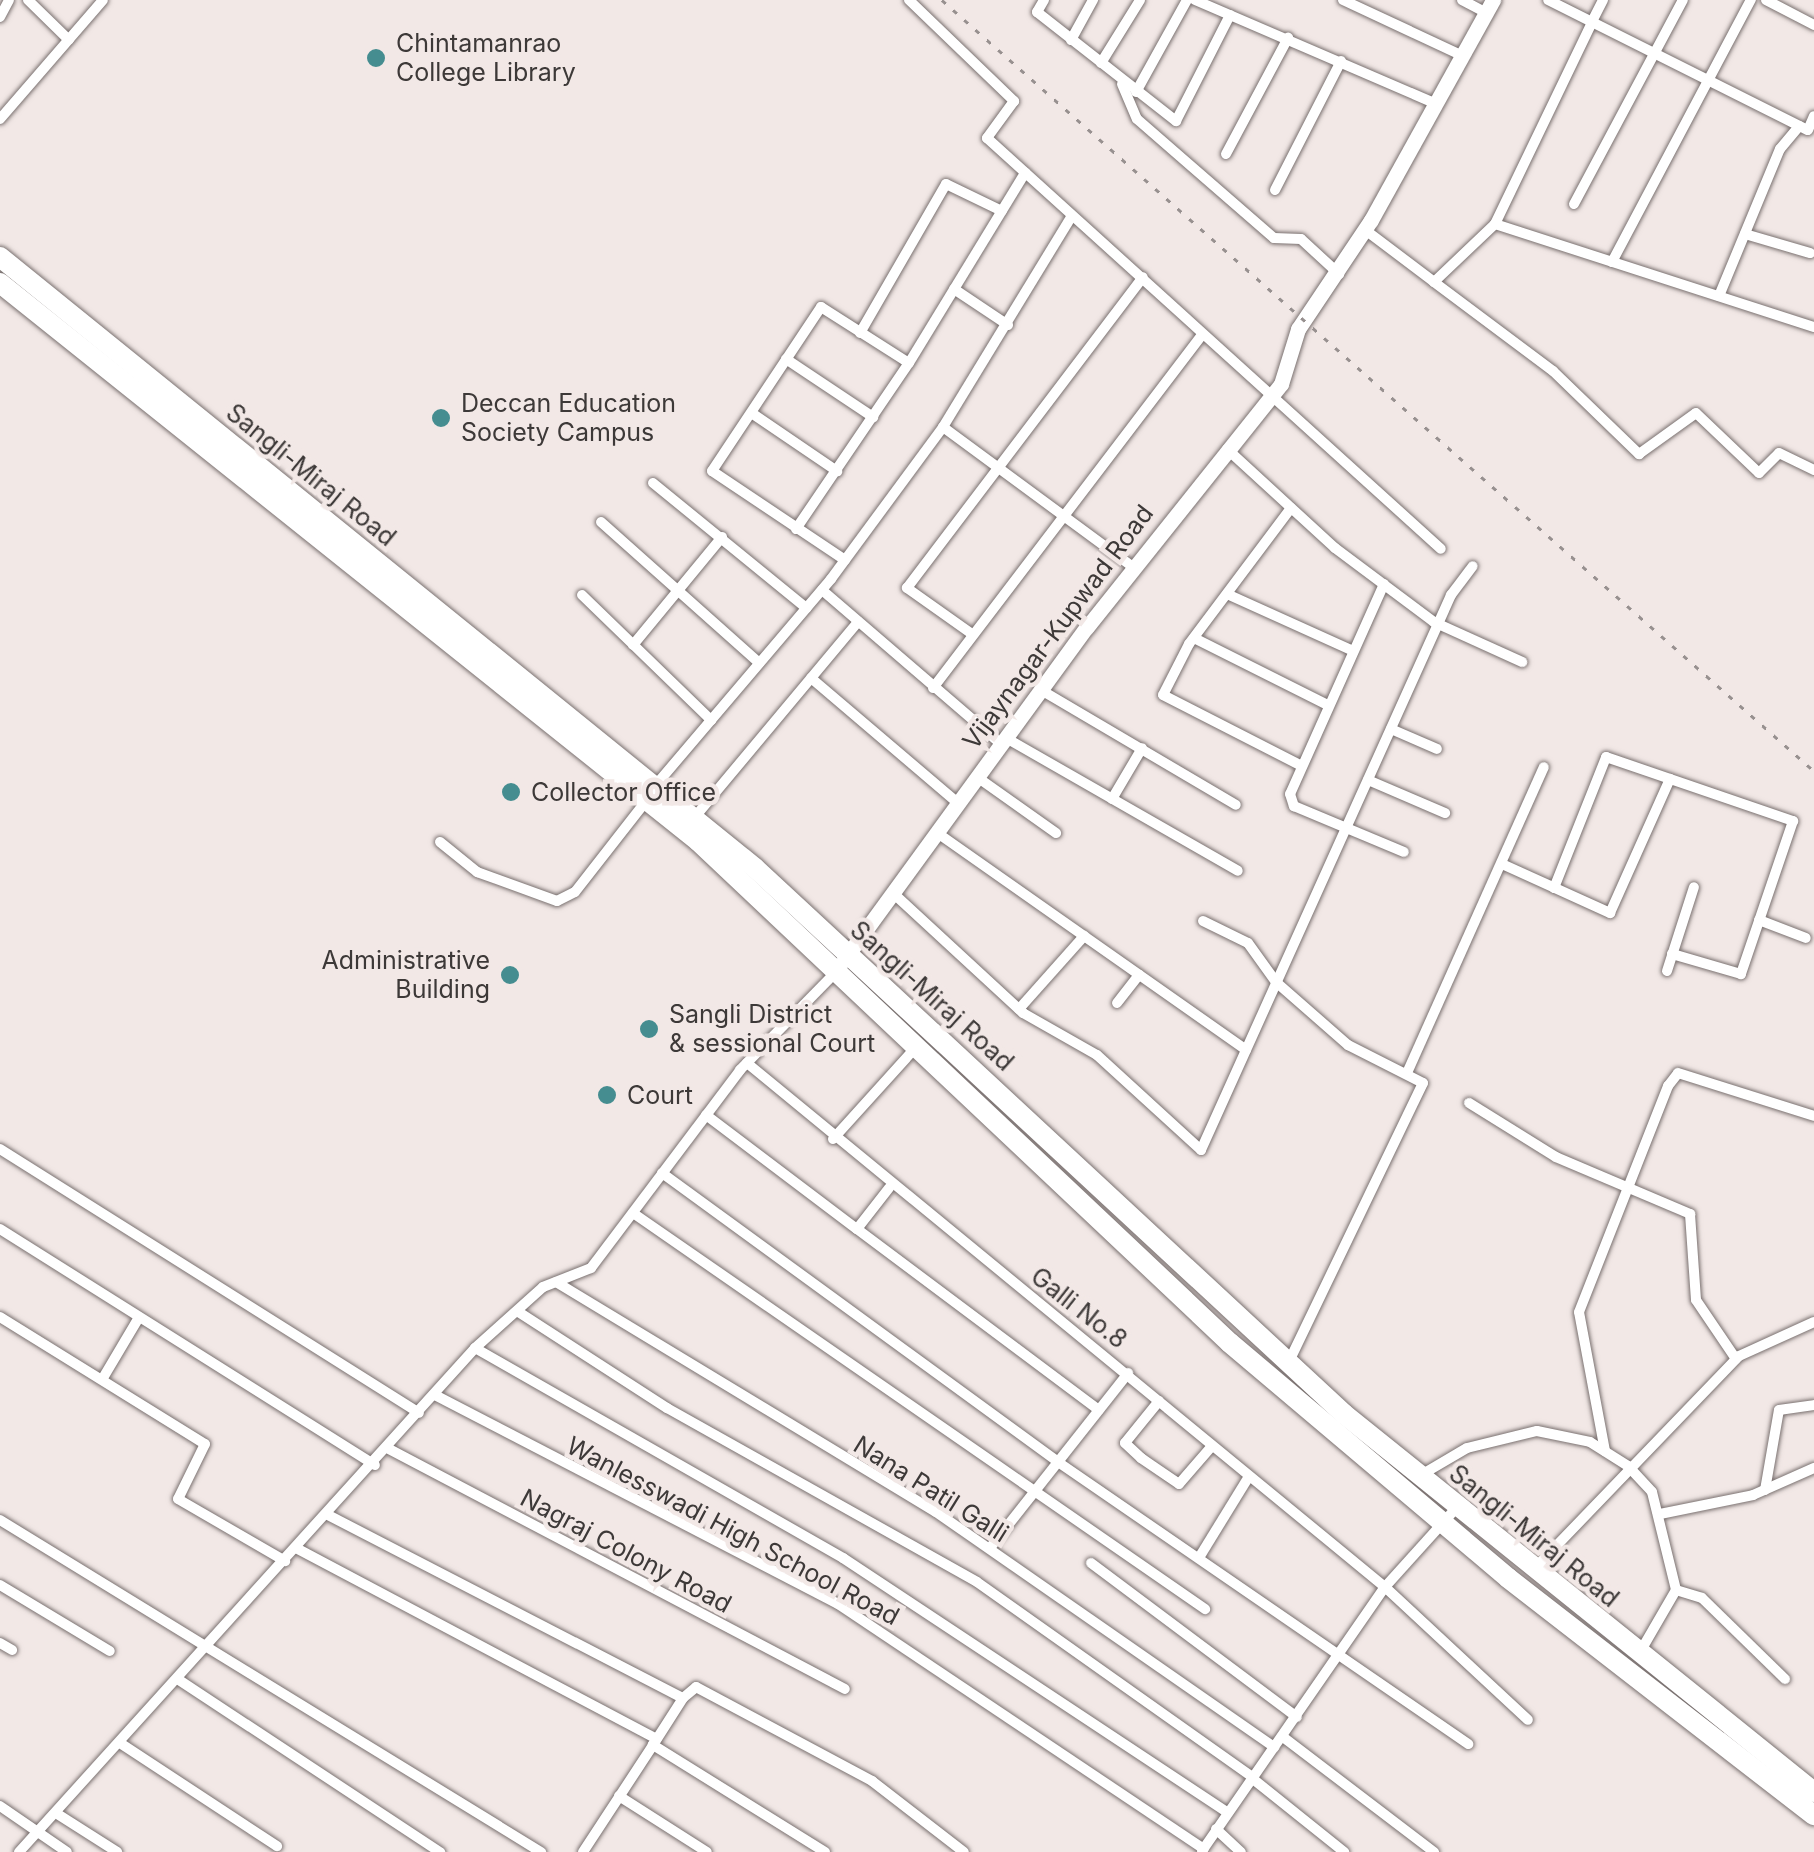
<!DOCTYPE html>
<style>
body{margin:0}
#map{position:relative;width:1814px;height:1852px;overflow:hidden;background:#f2e8e6;font-family:Inter,sans-serif}
div>[style]{position:absolute}
.roads{filter:drop-shadow(0 0 2px #79706f) drop-shadow(0 0 2px #79706f)}
.street>*{height:10px;margin:-5px;padding:0 5px;transform-origin:5px;border-radius:5px;background:#fff}
.secondary>*{height:15px;margin:-7.5px;padding:0 7.5px;transform-origin:7.5px;border-radius:7.5px;background:#fff}
.highway>*{height:20px;margin:-10px;padding:0 10px;transform-origin:10px;border-radius:10px;background:#fff}
.rail>*{height:2.5px;margin-top:-1.25px;transform-origin:0;background:repeating-linear-gradient(90deg,#97908f 0 5px,transparent 0 15px)}
.dots>*{width:28px;height:28px;translate:-50% -50%;box-sizing:border-box;border:5px solid #f2e8e6;border-radius:50%}
span{translate:-50% -50%;white-space:nowrap;text-align:center;line-height:1.15;-webkit-text-stroke:9px #f2e8e6;paint-order:stroke}
.poi-label{font-size:25px;color:#3d3938}
.left{translate:0 -50%;text-align:left}
.right{translate:-100% -50%;text-align:right}
.street-label{font-size:25px;color:#3d3938}
</style>
<div id="map">
<div class="roads">
<div class="street">
<div style="left:28px;top:0;width:57px;rotate:44.3deg"></div>
<div style="left:909px;top:0;width:146px;rotate:43.9deg"></div>
<div style="left:1014px;top:101px;width:46px;rotate:126.1deg"></div>
<div style="left:987px;top:138px;width:612px;rotate:42.15deg"></div>
<div style="left:1044px;top:0;width:14px;rotate:120deg"></div>
<div style="left:1037px;top:12px;width:177px;rotate:38.1deg"></div>
<div style="left:1176px;top:121px;width:119px;rotate:-63deg"></div>
<div style="left:1195px;top:0;width:262px;rotate:23.3deg"></div>
<div style="left:1343px;top:0;width:130px;rotate:25deg"></div>
<div style="left:1462px;top:0;width:26px;rotate:28deg"></div>
<div style="left:1603px;top:0;width:25px;rotate:117deg"></div>
<div style="left:1592px;top:22px;width:241px;rotate:26.6deg"></div>
<div style="left:1808px;top:130px;width:15px;rotate:-67deg"></div>
<div style="left:1766px;top:0;width:54px;rotate:27.5deg"></div>
<div style="left:0;top:17px;width:19px;rotate:-62deg"></div>
<div style="left:1071px;top:40px;width:46px;rotate:-61.2deg"></div>
<div style="left:1101px;top:63px;width:74px;rotate:-58.2deg"></div>
<div style="left:1122px;top:84px;width:38px;rotate:67deg"></div>
<div style="left:1137px;top:119px;width:181px;rotate:41deg"></div>
<div style="left:1274px;top:238px;width:27px;rotate:2deg"></div>
<div style="left:1301px;top:239px;width:52px;rotate:42.6deg"></div>
<div style="left:1136px;top:92px;width:105px;rotate:-61deg"></div>
<div style="left:0;top:119px;width:157px;rotate:-49.1deg"></div>
<div style="left:1226px;top:154px;width:132px;rotate:-61.9deg"></div>
<div style="left:1275px;top:190px;width:145px;rotate:-62.9deg"></div>
<div style="left:1574px;top:204px;width:231px;rotate:-61.9deg"></div>
<div style="left:1495px;top:224px;width:335px;rotate:17.9deg"></div>
<div style="left:1364px;top:229px;width:88px;rotate:37.1deg"></div>
<div style="left:1434px;top:282px;width:84px;rotate:-43.6deg"></div>
<div style="left:1495px;top:224px;width:224px;rotate:-64.3deg"></div>
<div style="left:1592px;top:22px;width:49px;rotate:-153.4deg"></div>
<div style="left:1745px;top:234px;width:68px;rotate:16.3deg"></div>
<div style="left:1612px;top:262px;width:297px;rotate:-62.1deg"></div>
<div style="left:1434px;top:282px;width:149px;rotate:36.8deg"></div>
<div style="left:1553px;top:371px;width:120px;rotate:44deg"></div>
<div style="left:1639px;top:454px;width:70px;rotate:-35.7deg"></div>
<div style="left:1696px;top:413px;width:87px;rotate:43.6deg"></div>
<div style="left:1759px;top:473px;width:28px;rotate:-45deg"></div>
<div style="left:1779px;top:453px;width:39px;rotate:26deg"></div>
<div style="left:954px;top:289px;width:65px;rotate:33.7deg"></div>
<div style="left:1719px;top:296px;width:159px;rotate:-67.5deg"></div>
<div style="left:1780px;top:149px;width:30px;rotate:-50deg"></div>
<div style="left:860px;top:333px;width:172px;rotate:-60deg"></div>
<div style="left:946px;top:184px;width:62px;rotate:25.7deg"></div>
<div style="left:786px;top:359px;width:105px;rotate:33.7deg"></div>
<div style="left:753px;top:414px;width:102px;rotate:34.2deg"></div>
<div style="left:943px;top:427px;width:236px;rotate:36.4deg"></div>
<div style="left:1227px;top:449px;width:147px;rotate:42.5deg"></div>
<div style="left:1335px;top:548px;width:124px;rotate:36.8deg"></div>
<div style="left:1434px;top:622px;width:97px;rotate:24.4deg"></div>
<div style="left:653px;top:483px;width:198px;rotate:39.2deg"></div>
<div style="left:1291px;top:508px;width:170px;rotate:126.9deg"></div>
<div style="left:1189px;top:644px;width:57px;rotate:117deg"></div>
<div style="left:1163px;top:695px;width:156px;rotate:27.1deg"></div>
<div style="left:601px;top:522px;width:212px;rotate:41.7deg"></div>
<div style="left:796px;top:529px;width:201px;rotate:-55.8deg"></div>
<div style="left:845px;top:560px;width:160px;rotate:-146.2deg"></div>
<div style="left:712px;top:471px;width:197px;rotate:-56.4deg"></div>
<div style="left:821px;top:307px;width:104px;rotate:32.5deg"></div>
<div style="left:909px;top:363px;width:223px;rotate:-58.6deg"></div>
<div style="left:1384px;top:584px;width:230px;rotate:114.1deg"></div>
<div style="left:1290px;top:794px;width:13px;rotate:72deg"></div>
<div style="left:1294px;top:806px;width:119px;rotate:22.7deg"></div>
<div style="left:822px;top:590px;width:236px;rotate:40.7deg"></div>
<div style="left:1227px;top:594px;width:138px;rotate:24.3deg"></div>
<div style="left:582px;top:595px;width:180px;rotate:44.1deg"></div>
<div style="left:972px;top:634px;width:80px;rotate:-144.7deg"></div>
<div style="left:907px;top:588px;width:390px;rotate:-52.8deg"></div>
<div style="left:1194px;top:638px;width:150px;rotate:26.6deg"></div>
<div style="left:633px;top:645px;width:140px;rotate:-50.5deg"></div>
<div style="left:811px;top:678px;width:193px;rotate:40.4deg"></div>
<div style="left:933px;top:688px;width:442px;rotate:-52.7deg"></div>
<div style="left:1041px;top:690px;width:226px;rotate:30.5deg"></div>
<div style="left:1391px;top:729px;width:50px;rotate:23.5deg"></div>
<div style="left:1006px;top:738px;width:267px;rotate:29.8deg"></div>
<div style="left:977px;top:777px;width:97px;rotate:35.3deg"></div>
<div style="left:1368px;top:780px;width:84px;rotate:23.2deg"></div>
<div style="left:655px;top:786px;width:272px;rotate:-49.6deg"></div>
<div style="left:831px;top:579px;width:189px;rotate:-53.6deg"></div>
<div style="left:943px;top:427px;width:247px;rotate:-58.6deg"></div>
<div style="left:1112px;top:799px;width:59px;rotate:-59.5deg"></div>
<div style="left:694px;top:818px;width:256px;rotate:-50.1deg"></div>
<div style="left:936px;top:832px;width:379px;rotate:35.1deg"></div>
<div style="left:440px;top:842px;width:48px;rotate:39deg"></div>
<div style="left:477px;top:872px;width:85px;rotate:19.9deg"></div>
<div style="left:557px;top:901px;width:20px;rotate:-27deg"></div>
<div style="left:575px;top:892px;width:115px;rotate:-52deg"></div>
<div style="left:1502px;top:864px;width:119px;rotate:24.4deg"></div>
<div style="left:1610px;top:913px;width:147px;rotate:-65.9deg"></div>
<div style="left:1554px;top:888px;width:141px;rotate:-68.3deg"></div>
<div style="left:1606px;top:757px;width:198px;rotate:18.9deg"></div>
<div style="left:1793px;top:821px;width:162px;rotate:108.8deg"></div>
<div style="left:1741px;top:974px;width:72px;rotate:-163.8deg"></div>
<div style="left:893px;top:893px;width:177px;rotate:42.7deg"></div>
<div style="left:1023px;top:1013px;width:85px;rotate:29.6deg"></div>
<div style="left:1097px;top:1055px;width:141px;rotate:42.4deg"></div>
<div style="left:1201px;top:1150px;width:609px;rotate:-65.75deg"></div>
<div style="left:1451px;top:595px;width:36px;rotate:-53deg"></div>
<div style="left:1759px;top:920px;width:50px;rotate:21deg"></div>
<div style="left:1203px;top:921px;width:50px;rotate:26.1deg"></div>
<div style="left:1248px;top:943px;width:48px;rotate:54.3deg"></div>
<div style="left:1276px;top:982px;width:96px;rotate:41.2deg"></div>
<div style="left:1348px;top:1045px;width:84px;rotate:26.9deg"></div>
<div style="left:1423px;top:1083px;width:311px;rotate:115.7deg"></div>
<div style="left:1667px;top:971px;width:88px;rotate:-72.2deg"></div>
<div style="left:1117px;top:1003px;width:36px;rotate:-52deg"></div>
<div style="left:1019px;top:1009px;width:98px;rotate:-48.3deg"></div>
<div style="left:747px;top:1063px;width:826px;rotate:39.4deg"></div>
<div style="left:1385px;top:1587px;width:195px;rotate:42.9deg"></div>
<div style="left:1407px;top:1073px;width:335px;rotate:-65.9deg"></div>
<div style="left:1469px;top:1103px;width:102px;rotate:31.8deg"></div>
<div style="left:1556px;top:1157px;width:146px;rotate:23deg"></div>
<div style="left:1690px;top:1214px;width:86px;rotate:86deg"></div>
<div style="left:1696px;top:1300px;width:71px;rotate:55.9deg"></div>
<div style="left:706px;top:1115px;width:189px;rotate:37.1deg"></div>
<div style="left:857px;top:1229px;width:52px;rotate:-52deg"></div>
<div style="left:833px;top:1139px;width:124px;rotate:-47.9deg"></div>
<div style="left:0;top:1149px;width:495px;rotate:32.2deg"></div>
<div style="left:662px;top:1173px;width:490px;rotate:36.1deg"></div>
<div style="left:1058px;top:1462px;width:498px;rotate:34.5deg"></div>
<div style="left:633px;top:1213px;width:696px;rotate:34.7deg"></div>
<div style="left:0;top:1229px;width:443px;rotate:32.2deg"></div>
<div style="left:857px;top:1229px;width:302px;rotate:36.8deg"></div>
<div style="left:556px;top:1282px;width:444px;rotate:31.2deg"></div>
<div style="left:936px;top:1512px;width:412px;rotate:34.8deg"></div>
<div style="left:517px;top:1311px;width:179px;rotate:32.9deg"></div>
<div style="left:667px;top:1408px;width:355px;rotate:29.3deg"></div>
<div style="left:977px;top:1582px;width:334px;rotate:35.3deg"></div>
<div style="left:0;top:1317px;width:241px;rotate:31.8deg"></div>
<div style="left:205px;top:1444px;width:61px;rotate:116.1deg"></div>
<div style="left:178px;top:1499px;width:124px;rotate:30.1deg"></div>
<div style="left:475px;top:1348px;width:424px;rotate:29.7deg"></div>
<div style="left:843px;top:1558px;width:460px;rotate:33.5deg"></div>
<div style="left:103px;top:1378px;width:69px;rotate:-59.3deg"></div>
<div style="left:435px;top:1395px;width:454px;rotate:27.4deg"></div>
<div style="left:838px;top:1604px;width:440px;rotate:33.8deg"></div>
<div style="left:1159px;top:1401px;width:54px;rotate:129deg"></div>
<div style="left:1125px;top:1443px;width:22px;rotate:43deg"></div>
<div style="left:1141px;top:1458px;width:46px;rotate:34.4deg"></div>
<div style="left:1179px;top:1484px;width:49px;rotate:-49.1deg"></div>
<div style="left:389px;top:1449px;width:515px;rotate:27.76deg"></div>
<div style="left:1605px;top:1451px;width:141px;rotate:-100.6deg"></div>
<div style="left:1579px;top:1312px;width:243px;rotate:-68.5deg"></div>
<div style="left:1668px;top:1086px;width:16px;rotate:-52deg"></div>
<div style="left:1678px;top:1073px;width:143px;rotate:17.5deg"></div>
<div style="left:1421px;top:1475px;width:53px;rotate:-30.4deg"></div>
<div style="left:1467px;top:1448px;width:72px;rotate:-13.7deg"></div>
<div style="left:1537px;top:1431px;width:54px;rotate:11.7deg"></div>
<div style="left:1590px;top:1442px;width:45px;rotate:32.3deg"></div>
<div style="left:1628px;top:1466px;width:35px;rotate:47deg"></div>
<div style="left:1652px;top:1492px;width:101px;rotate:76.2deg"></div>
<div style="left:1676px;top:1590px;width:72px;rotate:120.1deg"></div>
<div style="left:1765px;top:1490px;width:81px;rotate:-80.1deg"></div>
<div style="left:1779px;top:1410px;width:35px;rotate:-8deg"></div>
<div style="left:1660px;top:1514px;width:95px;rotate:-11.5deg"></div>
<div style="left:1753px;top:1495px;width:67px;rotate:-23.9deg"></div>
<div style="left:328px;top:1515px;width:399px;rotate:27.3deg"></div>
<div style="left:0;top:1520px;width:635px;rotate:31.54deg"></div>
<div style="left:296px;top:1548px;width:408px;rotate:27.9deg"></div>
<div style="left:990px;top:1548px;width:223px;rotate:-51.7deg"></div>
<div style="left:1200px;top:1556px;width:92px;rotate:-58.4deg"></div>
<div style="left:1091px;top:1563px;width:257px;rotate:36.8deg"></div>
<div style="left:1535px;top:1568px;width:294px;rotate:-46.1deg"></div>
<div style="left:1739px;top:1356px;width:82px;rotate:-24.4deg"></div>
<div style="left:0;top:1585px;width:128px;rotate:31deg"></div>
<div style="left:1676px;top:1590px;width:27px;rotate:17deg"></div>
<div style="left:1702px;top:1598px;width:116px;rotate:44.3deg"></div>
<div style="left:0;top:1643px;width:14px;rotate:30deg"></div>
<div style="left:179px;top:1680px;width:313px;rotate:33.4deg"></div>
<div style="left:1283px;top:1737px;width:190px;rotate:37.3deg"></div>
<div style="left:120px;top:1743px;width:188px;rotate:33.3deg"></div>
<div style="left:1253px;top:1779px;width:117px;rotate:38.7deg"></div>
<div style="left:619px;top:1796px;width:104px;rotate:32.5deg"></div>
<div style="left:0;top:1806px;width:81px;rotate:34.5deg"></div>
<div style="left:59px;top:1815px;width:69px;rotate:32.5deg"></div>
<div style="left:1216px;top:1829px;width:34px;rotate:43deg"></div>
<div style="left:1202px;top:1851px;width:321px;rotate:-55.3deg"></div>
<div style="left:1385px;top:1587px;width:109px;rotate:-48deg"></div>
<div style="left:19px;top:1852px;width:680px;rotate:-47.86deg"></div>
<div style="left:475px;top:1348px;width:91px;rotate:-41.9deg"></div>
<div style="left:543px;top:1287px;width:52px;rotate:-21.6deg"></div>
<div style="left:591px;top:1268px;width:248px;rotate:-53deg"></div>
<div style="left:740px;top:1070px;width:137px;rotate:-45.6deg"></div>
<div style="left:583px;top:1852px;width:128px;rotate:-56.8deg"></div>
<div style="left:825px;top:1852px;width:203px;rotate:-148.1deg"></div>
<div style="left:653px;top:1745px;width:56px;rotate:-57.4deg"></div>
<div style="left:683px;top:1698px;width:17px;rotate:-40deg"></div>
<div style="left:696px;top:1687px;width:200px;rotate:28.1deg"></div>
<div style="left:872px;top:1781px;width:116px;rotate:37.7deg"></div>
</div>
<div class="secondary">
<div style="left:843px;top:961px;width:414px;rotate:-53.9deg"></div>
<div style="left:1087px;top:627px;width:311px;rotate:-51.4deg"></div>
<div style="left:1281px;top:384px;width:58px;rotate:-72.8deg"></div>
<div style="left:1298px;top:329px;width:131px;rotate:-56.2deg"></div>
<div style="left:1371px;top:220px;width:252px;rotate:-61deg"></div>
</div>
<div class="highway">
<div style="left:0;top:257px;width:971px;rotate:38.98deg"></div>
<div style="left:755px;top:868px;width:803px;rotate:42.83deg"></div>
<div style="left:1344px;top:1414px;width:603px;rotate:38.81deg"></div>
<div style="left:0;top:283px;width:894px;rotate:38.64deg"></div>
<div style="left:698px;top:841px;width:731px;rotate:43.34deg"></div>
<div style="left:1230px;top:1343px;width:364px;rotate:40.2deg"></div>
<div style="left:1508px;top:1578px;width:387px;rotate:37.8deg"></div>
</div>
</div>
<div class="rail">
<div style="left:942px;top:0;width:1164px;rotate:41.48deg"></div>
</div>
<div class="dots">
<div style="left:376px;top:58px;background:#458d90"></div>
<div style="left:441px;top:418px;background:#458d90"></div>
<div style="left:511px;top:792px;background:#458d90"></div>
<div style="left:510px;top:975px;background:#458d90"></div>
<div style="left:649px;top:1029px;background:#458d90"></div>
<div style="left:607px;top:1095px;background:#458d90"></div>
</div>
<div class="poi-label">
<span class="left" style="left:396px;top:58px">Chintamanrao<br>College Library</span>
<span class="left" style="left:461px;top:418px">Deccan Education<br>Society Campus</span>
<span class="left" style="left:531px;top:792px">Collector Office</span>
<span class="right" style="left:490px;top:975px">Administrative<br>Building</span>
<span class="left" style="left:669px;top:1029px">Sangli District<br>&amp; sessional Court</span>
<span class="left" style="left:627px;top:1095px">Court</span>
</div>
<div class="street-label">
<span style="left:311px;top:475px;rotate:39deg">Sangli-Miraj Road</span>
<span style="left:1058px;top:627px;rotate:-53deg">Vijaynagar-Kupwad Road</span>
<span style="left:932px;top:996px;rotate:42deg">Sangli-Miraj Road</span>
<span style="left:1079px;top:1308px;rotate:38deg">Galli No.8</span>
<span style="left:931px;top:1489px;rotate:32deg">Nana Patil Galli</span>
<span style="left:733px;top:1531px;rotate:28deg">Wanlesswadi High School Road</span>
<span style="left:1534px;top:1536px;rotate:39deg">Sangli-Miraj Road</span>
<span style="left:626px;top:1551px;rotate:28deg">Nagraj Colony Road</span>
</div>
</div>
